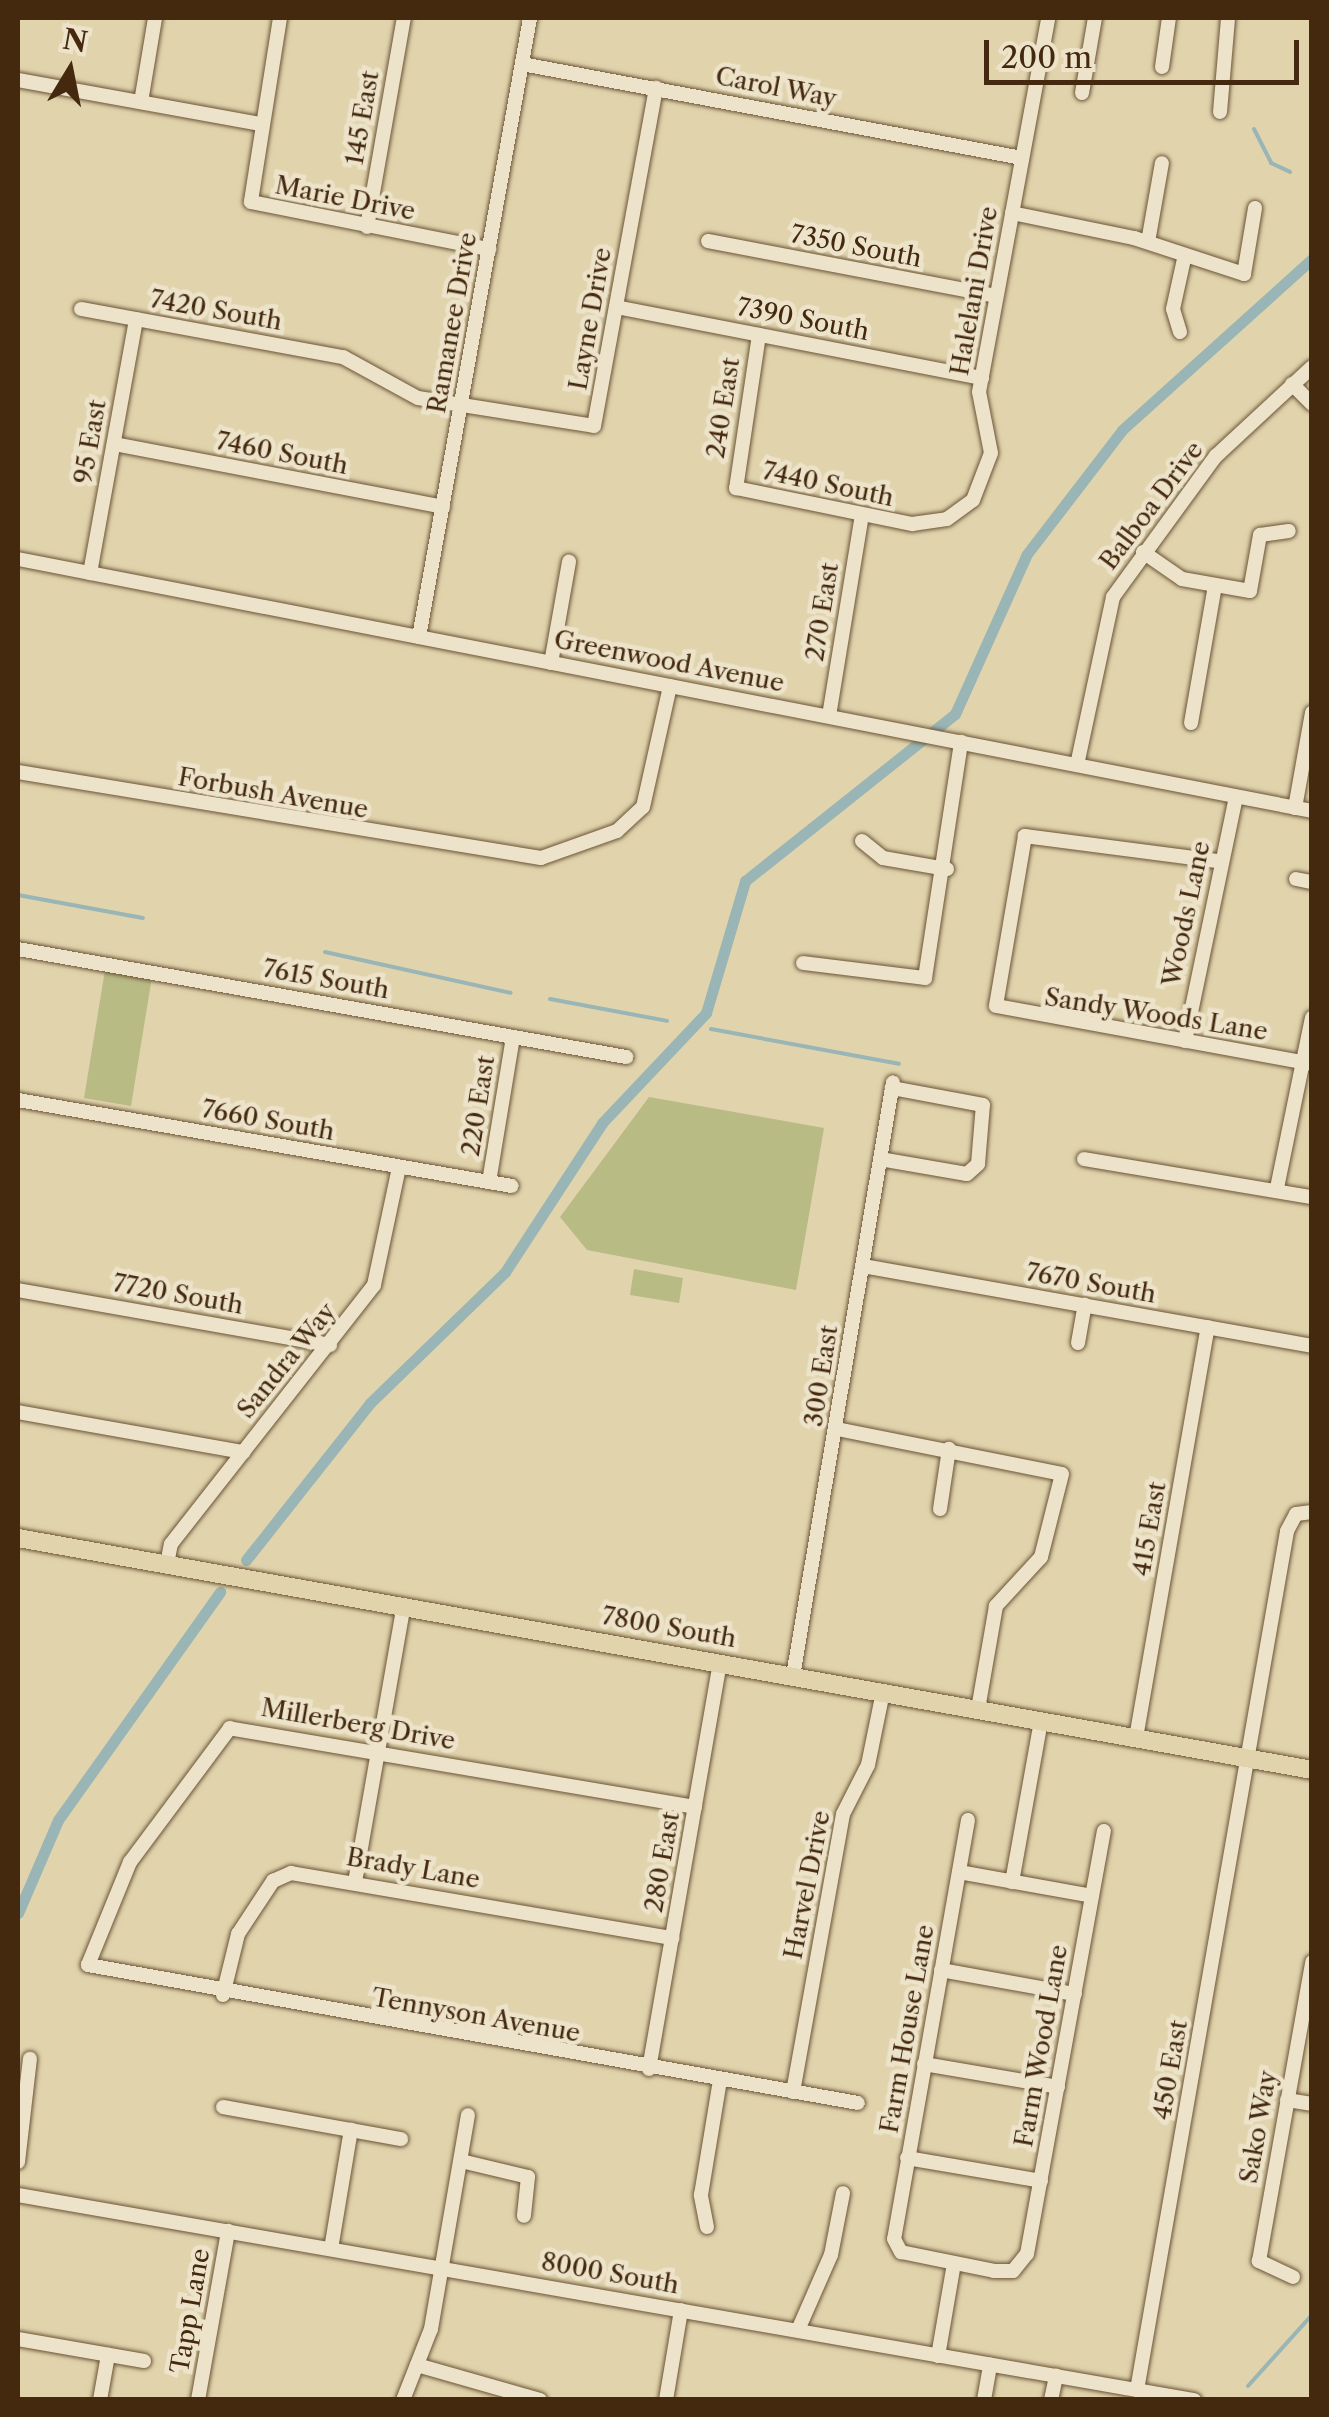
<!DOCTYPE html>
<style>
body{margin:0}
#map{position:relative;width:1329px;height:2417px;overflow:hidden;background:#e1d4ad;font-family:"Libre Caslon Text",serif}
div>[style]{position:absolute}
.green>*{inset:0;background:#b9bb85}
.stream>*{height:4px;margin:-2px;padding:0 2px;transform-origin:2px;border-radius:2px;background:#99b5b5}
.canal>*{height:11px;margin:-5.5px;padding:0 5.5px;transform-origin:5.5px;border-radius:5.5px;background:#99b5b5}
.roads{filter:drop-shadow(0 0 2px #6b5436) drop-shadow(0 0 2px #6b5436)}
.minor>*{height:14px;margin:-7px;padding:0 7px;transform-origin:7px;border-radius:7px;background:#ece3ca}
.major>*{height:18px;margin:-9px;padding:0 9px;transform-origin:9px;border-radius:9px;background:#e1d4ad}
span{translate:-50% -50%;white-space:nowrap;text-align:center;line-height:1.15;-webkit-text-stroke:9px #ece3ca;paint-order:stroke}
.street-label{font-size:25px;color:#44290f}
.frame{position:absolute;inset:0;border:20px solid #44290f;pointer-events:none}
.north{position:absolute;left:20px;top:20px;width:100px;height:100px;-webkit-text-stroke:8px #ece3ca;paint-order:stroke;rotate:10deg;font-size:28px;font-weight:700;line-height:40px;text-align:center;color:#44290f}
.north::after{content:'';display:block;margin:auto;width:35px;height:45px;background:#44290f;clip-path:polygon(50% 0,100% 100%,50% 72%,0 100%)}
.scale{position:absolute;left:984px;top:40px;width:315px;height:45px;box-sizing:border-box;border:5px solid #44290f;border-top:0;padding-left:12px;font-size:30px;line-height:35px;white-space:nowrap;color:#44290f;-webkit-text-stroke:8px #ece3ca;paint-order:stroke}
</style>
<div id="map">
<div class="green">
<div style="clip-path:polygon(105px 970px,152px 977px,131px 1106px,84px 1098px)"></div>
<div style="clip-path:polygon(649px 1097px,824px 1128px,796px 1290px,587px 1250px,560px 1217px)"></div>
<div style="clip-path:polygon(634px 1269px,683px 1278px,679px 1303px,630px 1295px)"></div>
</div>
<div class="stream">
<div style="left:1254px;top:129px;width:38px;rotate:63deg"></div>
<div style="left:1271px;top:163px;width:21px;rotate:25deg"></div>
<div style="left:18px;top:895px;width:127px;rotate:10.4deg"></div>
<div style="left:325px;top:952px;width:190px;rotate:12.4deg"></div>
<div style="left:550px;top:999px;width:119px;rotate:10.6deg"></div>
<div style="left:711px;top:1029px;width:191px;rotate:10.5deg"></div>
<div style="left:1248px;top:2386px;width:96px;rotate:-48deg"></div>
</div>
<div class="canal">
<div style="left:246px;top:1560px;width:200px;rotate:-51.7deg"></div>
<div style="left:370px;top:1403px;width:188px;rotate:-44.1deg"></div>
<div style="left:505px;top:1272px;width:178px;rotate:-56.9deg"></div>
<div style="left:602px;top:1123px;width:151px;rotate:-46.6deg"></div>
<div style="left:706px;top:1013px;width:138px;rotate:-73.5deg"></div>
<div style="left:745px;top:881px;width:268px;rotate:-38.5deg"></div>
<div style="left:955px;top:714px;width:175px;rotate:-65.8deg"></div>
<div style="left:1027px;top:554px;width:156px;rotate:-52.5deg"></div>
<div style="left:1122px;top:430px;width:256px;rotate:-42deg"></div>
<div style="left:18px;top:1913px;width:101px;rotate:-66.7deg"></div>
<div style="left:58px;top:1820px;width:280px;rotate:-54.6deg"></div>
</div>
<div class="roads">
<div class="minor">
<div style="left:280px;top:18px;width:186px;rotate:99deg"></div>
<div style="left:251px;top:202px;width:243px;rotate:11.2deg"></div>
<div style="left:522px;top:64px;width:509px;rotate:10.65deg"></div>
<div style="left:1162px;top:67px;width:49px;rotate:-81.9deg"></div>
<div style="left:18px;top:80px;width:247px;rotate:10.3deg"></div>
<div style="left:1082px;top:93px;width:76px;rotate:-80.2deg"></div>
<div style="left:141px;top:102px;width:85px;rotate:-80.5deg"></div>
<div style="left:1220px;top:112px;width:94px;rotate:-85.1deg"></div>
<div style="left:1012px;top:213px;width:125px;rotate:11.6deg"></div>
<div style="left:1134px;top:238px;width:116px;rotate:18.1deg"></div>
<div style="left:1244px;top:274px;width:67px;rotate:-80.5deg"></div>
<div style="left:367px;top:227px;width:212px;rotate:-80deg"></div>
<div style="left:708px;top:241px;width:293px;rotate:10.8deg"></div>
<div style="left:1148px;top:242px;width:80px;rotate:-80deg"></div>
<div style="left:616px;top:307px;width:373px;rotate:11deg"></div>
<div style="left:81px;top:309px;width:266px;rotate:10.4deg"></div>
<div style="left:343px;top:357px;width:85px;rotate:28.7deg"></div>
<div style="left:418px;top:398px;width:178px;rotate:9deg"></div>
<div style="left:594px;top:426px;width:344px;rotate:-79.6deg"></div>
<div style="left:1180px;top:332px;width:24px;rotate:-107deg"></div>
<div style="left:1173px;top:309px;width:51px;rotate:-77.6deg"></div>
<div style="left:759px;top:335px;width:155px;rotate:98.5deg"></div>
<div style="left:736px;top:488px;width:180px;rotate:11.6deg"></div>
<div style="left:912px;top:524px;width:35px;rotate:-8deg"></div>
<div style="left:947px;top:519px;width:32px;rotate:-36deg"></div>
<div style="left:973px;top:500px;width:50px;rotate:-69deg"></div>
<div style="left:991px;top:453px;width:62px;rotate:-101.1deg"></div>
<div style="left:979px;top:392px;width:380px;rotate:-79.5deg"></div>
<div style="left:1292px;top:384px;width:28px;rotate:45deg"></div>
<div style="left:114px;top:444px;width:335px;rotate:10.8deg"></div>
<div style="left:1143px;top:552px;width:47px;rotate:34.7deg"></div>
<div style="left:1182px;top:579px;width:69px;rotate:10deg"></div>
<div style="left:1250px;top:591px;width:57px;rotate:-79.9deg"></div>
<div style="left:1260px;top:535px;width:29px;rotate:-8deg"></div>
<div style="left:18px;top:559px;width:1318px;rotate:11.02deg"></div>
<div style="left:90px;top:573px;width:258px;rotate:-79.7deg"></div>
<div style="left:419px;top:637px;width:629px;rotate:-79.83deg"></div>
<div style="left:551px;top:663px;width:103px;rotate:-79.9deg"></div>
<div style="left:829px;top:716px;width:204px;rotate:-80.7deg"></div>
<div style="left:1191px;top:723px;width:140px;rotate:-80.1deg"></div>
<div style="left:1077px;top:765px;width:172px;rotate:-77.9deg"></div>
<div style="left:1113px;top:597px;width:175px;rotate:-53.9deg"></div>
<div style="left:1216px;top:456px;width:131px;rotate:-42.8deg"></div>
<div style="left:18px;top:772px;width:530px;rotate:9.34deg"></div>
<div style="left:541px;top:858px;width:81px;rotate:-19.6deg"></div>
<div style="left:617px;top:831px;width:35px;rotate:-43deg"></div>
<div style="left:643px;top:807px;width:124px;rotate:-77.4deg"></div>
<div style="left:1295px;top:808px;width:97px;rotate:-79.9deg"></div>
<div style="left:862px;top:841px;width:27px;rotate:39deg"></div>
<div style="left:883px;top:858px;width:65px;rotate:9.8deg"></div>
<div style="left:1217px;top:861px;width:194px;rotate:-172.6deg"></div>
<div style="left:1025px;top:836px;width:172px;rotate:99.7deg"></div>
<div style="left:996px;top:1006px;width:321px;rotate:10.4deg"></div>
<div style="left:1296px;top:879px;width:16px;rotate:11deg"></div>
<div style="left:18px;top:949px;width:618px;rotate:10.07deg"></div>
<div style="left:803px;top:963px;width:123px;rotate:7deg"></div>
<div style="left:925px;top:978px;width:239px;rotate:-81.3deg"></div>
<div style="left:1185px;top:1041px;width:249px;rotate:-78.2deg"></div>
<div style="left:18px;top:1100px;width:501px;rotate:9.88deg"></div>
<div style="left:880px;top:1159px;width:88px;rotate:9.8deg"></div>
<div style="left:967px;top:1174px;width:15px;rotate:-42deg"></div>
<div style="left:978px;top:1164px;width:59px;rotate:-85.2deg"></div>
<div style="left:983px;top:1105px;width:93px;rotate:-169.4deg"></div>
<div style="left:1084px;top:1159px;width:231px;rotate:9.5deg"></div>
<div style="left:489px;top:1182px;width:147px;rotate:-80.6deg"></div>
<div style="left:1277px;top:1188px;width:174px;rotate:-78.4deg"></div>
<div style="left:863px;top:1266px;width:456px;rotate:10.1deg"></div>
<div style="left:18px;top:1290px;width:317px;rotate:10deg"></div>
<div style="left:1078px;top:1343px;width:39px;rotate:-80deg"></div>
<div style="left:18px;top:1412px;width:229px;rotate:10.1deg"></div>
<div style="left:837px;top:1429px;width:229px;rotate:11.3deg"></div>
<div style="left:1062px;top:1474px;width:86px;rotate:104.2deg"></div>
<div style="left:1041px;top:1557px;width:67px;rotate:132.6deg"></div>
<div style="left:996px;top:1606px;width:105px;rotate:99.9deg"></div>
<div style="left:940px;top:1509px;width:61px;rotate:-81.5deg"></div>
<div style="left:167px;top:1564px;width:20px;rotate:-79deg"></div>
<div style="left:171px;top:1544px;width:329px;rotate:-51.9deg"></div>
<div style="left:374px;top:1285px;width:121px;rotate:-78deg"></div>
<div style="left:793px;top:1676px;width:602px;rotate:-80.44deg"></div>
<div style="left:1136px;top:1738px;width:417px;rotate:-80.1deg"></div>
<div style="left:695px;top:1807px;width:472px;rotate:-170.4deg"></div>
<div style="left:230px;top:1728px;width:167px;rotate:126.7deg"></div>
<div style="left:130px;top:1862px;width:111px;rotate:112.2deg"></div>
<div style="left:88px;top:1965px;width:782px;rotate:10.16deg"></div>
<div style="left:968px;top:1820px;width:425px;rotate:100deg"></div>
<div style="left:894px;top:2239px;width:15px;rotate:62deg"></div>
<div style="left:901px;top:2252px;width:95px;rotate:11.5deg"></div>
<div style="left:994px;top:2271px;width:19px"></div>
<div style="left:1013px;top:2271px;width:22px;rotate:-51deg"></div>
<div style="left:1027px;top:2254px;width:430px;rotate:-79.7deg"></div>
<div style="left:959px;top:1872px;width:135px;rotate:10.2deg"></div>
<div style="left:355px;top:1882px;width:281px;rotate:-80deg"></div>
<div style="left:1012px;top:1882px;width:164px;rotate:-79.8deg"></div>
<div style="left:941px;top:1970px;width:136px;rotate:10.2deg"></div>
<div style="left:223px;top:1995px;width:63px;rotate:-76.2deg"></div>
<div style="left:238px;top:1934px;width:64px;rotate:-56.6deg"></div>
<div style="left:273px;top:1881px;width:20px;rotate:-24deg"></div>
<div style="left:291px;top:1873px;width:387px;rotate:9.7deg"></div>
<div style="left:924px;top:2064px;width:136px;rotate:9.7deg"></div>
<div style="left:649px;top:2069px;width:412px;rotate:-80.1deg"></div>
<div style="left:793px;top:2092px;width:282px;rotate:-79.8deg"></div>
<div style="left:843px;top:1814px;width:55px;rotate:-63deg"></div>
<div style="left:868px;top:1765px;width:75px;rotate:-78.4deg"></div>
<div style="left:1287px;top:2100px;width:25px;rotate:9deg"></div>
<div style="left:223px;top:2107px;width:181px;rotate:10.2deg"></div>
<div style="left:907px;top:2158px;width:136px;rotate:9.7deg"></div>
<div style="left:461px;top:2161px;width:69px;rotate:13.4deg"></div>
<div style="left:528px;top:2177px;width:39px;rotate:96deg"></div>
<div style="left:18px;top:2162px;width:104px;rotate:-83.4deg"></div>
<div style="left:18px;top:2195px;width:1194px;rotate:9.89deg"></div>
<div style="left:707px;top:2227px;width:33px;rotate:-101deg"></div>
<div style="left:701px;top:2195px;width:117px;rotate:-80.6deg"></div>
<div style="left:331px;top:2249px;width:121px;rotate:-80.5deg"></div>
<div style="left:1293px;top:2277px;width:38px;rotate:-155deg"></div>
<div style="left:1259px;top:2261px;width:304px;rotate:-79.9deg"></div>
<div style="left:798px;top:2330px;width:82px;rotate:-66.3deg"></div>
<div style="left:831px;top:2255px;width:63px;rotate:-79deg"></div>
<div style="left:18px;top:2339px;width:128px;rotate:9.9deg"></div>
<div style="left:938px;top:2356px;width:94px;rotate:-80.2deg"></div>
<div style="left:417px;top:2365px;width:128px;rotate:15.9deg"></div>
<div style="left:1137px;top:2390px;width:872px;rotate:-80.09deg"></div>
<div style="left:1287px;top:1531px;width:19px;rotate:-62deg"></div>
<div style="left:1296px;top:1514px;width:16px;rotate:-7deg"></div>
<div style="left:100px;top:2400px;width:46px;rotate:-79.9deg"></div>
<div style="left:198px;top:2400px;width:172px;rotate:-79.9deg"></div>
<div style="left:403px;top:2400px;width:76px;rotate:-68.5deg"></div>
<div style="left:431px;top:2329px;width:217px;rotate:-80.2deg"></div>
<div style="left:666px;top:2400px;width:91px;rotate:-80.5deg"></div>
<div style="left:984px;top:2400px;width:36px;rotate:-80deg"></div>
<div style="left:1051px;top:2400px;width:25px;rotate:-78deg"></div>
</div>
<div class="major">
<div style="left:18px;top:1538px;width:1315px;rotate:10.16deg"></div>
</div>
</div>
<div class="street-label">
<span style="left:776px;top:88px;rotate:11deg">Carol Way</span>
<span style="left:363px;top:118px;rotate:-80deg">145 East</span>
<span style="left:345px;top:199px;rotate:11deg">Marie Drive</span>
<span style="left:856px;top:247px;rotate:11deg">7350 South</span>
<span style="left:975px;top:291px;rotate:-80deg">Halelani Drive</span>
<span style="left:216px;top:311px;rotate:10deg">7420 South</span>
<span style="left:591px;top:319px;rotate:-80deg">Layne Drive</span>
<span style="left:803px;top:320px;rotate:11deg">7390 South</span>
<span style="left:453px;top:323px;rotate:-80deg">Ramanee Drive</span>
<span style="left:724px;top:408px;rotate:-81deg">240 East</span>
<span style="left:91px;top:442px;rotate:-80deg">95 East</span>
<span style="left:282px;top:454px;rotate:11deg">7460 South</span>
<span style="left:828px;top:485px;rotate:12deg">7440 South</span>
<span style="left:1152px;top:506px;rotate:-53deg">Balboa Drive</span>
<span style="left:823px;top:612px;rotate:-81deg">270 East</span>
<span style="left:669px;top:662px;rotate:11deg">Greenwood Avenue</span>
<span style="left:273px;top:794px;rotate:10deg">Forbush Avenue</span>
<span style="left:1187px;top:914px;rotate:-78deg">Woods Lane</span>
<span style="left:326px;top:980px;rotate:10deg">7615 South</span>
<span style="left:1156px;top:1015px;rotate:9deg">Sandy Woods Lane</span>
<span style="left:479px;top:1106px;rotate:-81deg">220 East</span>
<span style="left:268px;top:1121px;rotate:10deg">7660 South</span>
<span style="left:1091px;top:1284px;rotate:10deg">7670 South</span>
<span style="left:178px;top:1295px;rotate:10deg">7720 South</span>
<span style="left:287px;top:1361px;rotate:-51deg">Sandra Way</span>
<span style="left:822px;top:1376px;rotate:-81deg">300 East</span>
<span style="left:1150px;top:1529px;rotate:-80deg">415 East</span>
<span style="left:669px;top:1628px;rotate:10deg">7800 South</span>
<span style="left:358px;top:1725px;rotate:10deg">Millerberg Drive</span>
<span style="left:663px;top:1862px;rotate:-80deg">280 East</span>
<span style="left:413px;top:1869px;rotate:10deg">Brady Lane</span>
<span style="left:808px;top:1885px;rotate:-79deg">Harvel Drive</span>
<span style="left:476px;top:2016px;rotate:10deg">Tennyson Avenue</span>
<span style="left:908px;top:2029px;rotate:-80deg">Farm House Lane</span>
<span style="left:1042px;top:2046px;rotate:-80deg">Farm Wood Lane</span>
<span style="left:1171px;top:2070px;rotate:-80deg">450 East</span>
<span style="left:1259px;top:2127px;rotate:-80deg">Sako Way</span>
<span style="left:610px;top:2274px;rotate:10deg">8000 South</span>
<span style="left:191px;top:2311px;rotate:-80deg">Tapp Lane</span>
</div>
<div class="frame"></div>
<div class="north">N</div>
<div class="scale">200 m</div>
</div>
